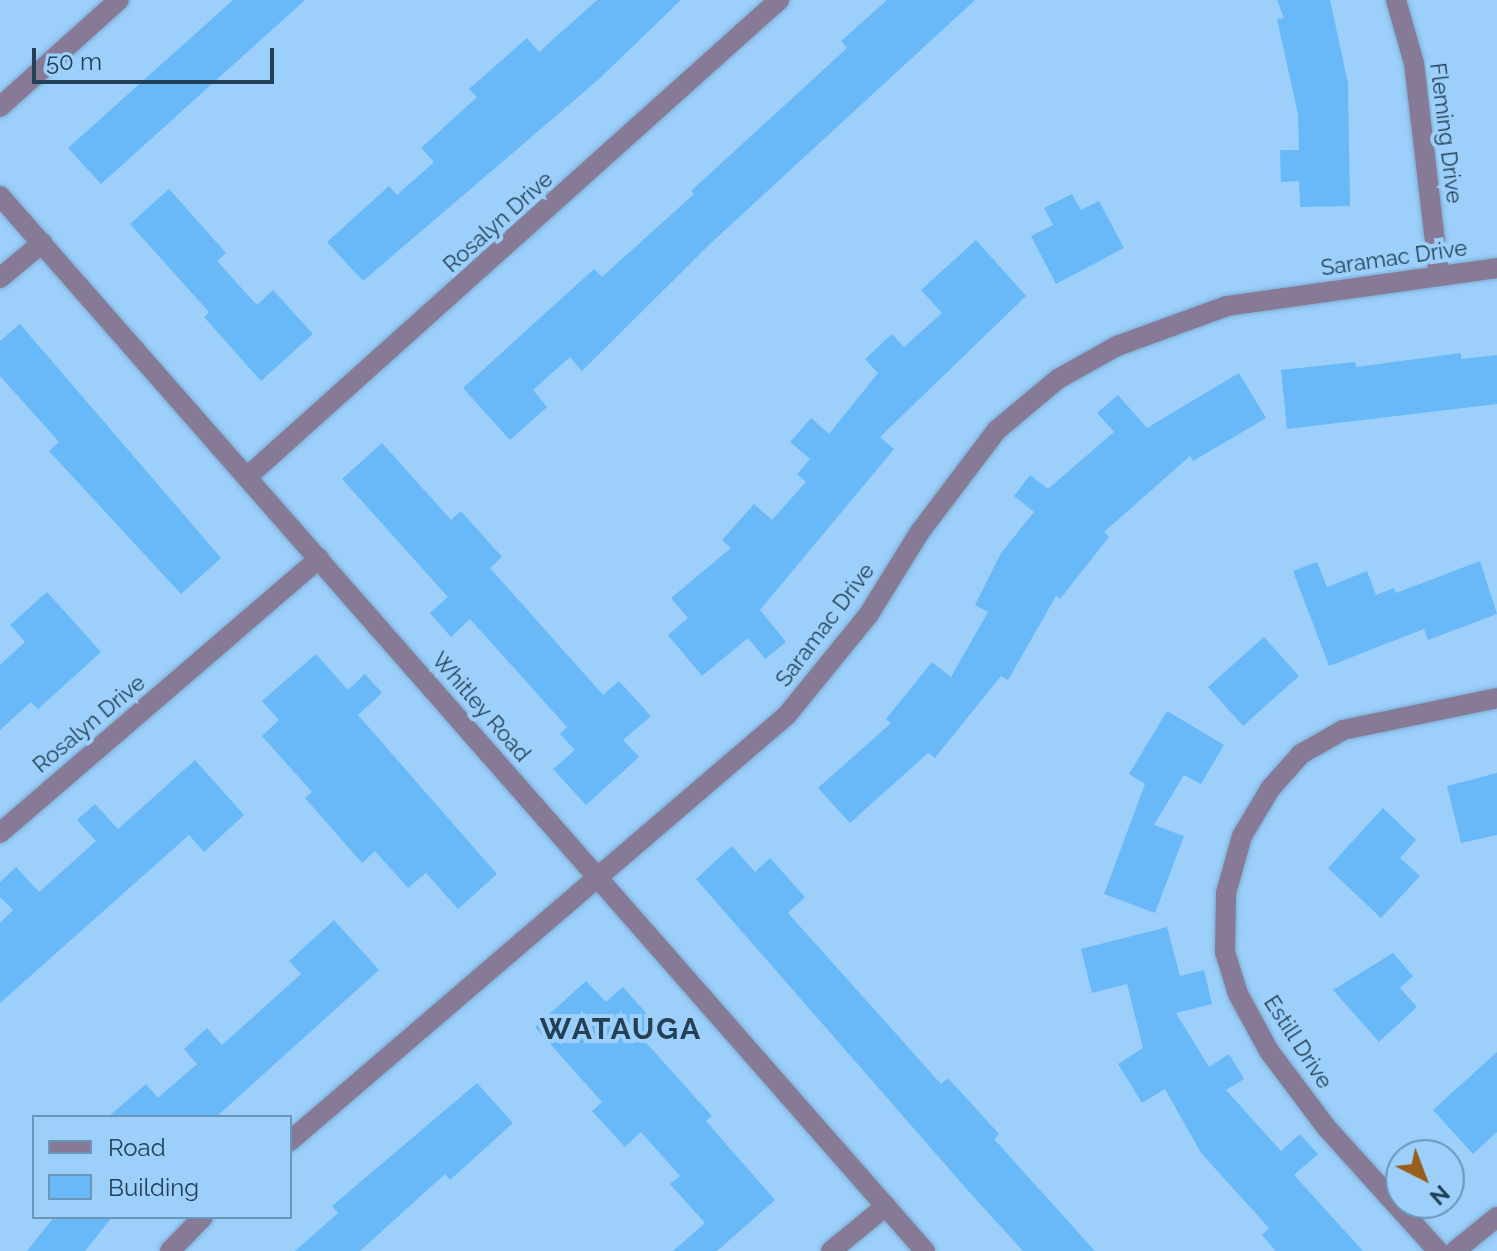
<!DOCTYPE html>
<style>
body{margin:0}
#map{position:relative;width:1497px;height:1251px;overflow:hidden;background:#9cd0fb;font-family:Raleway,sans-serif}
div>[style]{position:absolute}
.building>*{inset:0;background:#69b8f7}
.roads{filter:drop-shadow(0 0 2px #7fadd3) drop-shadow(0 0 2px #7fadd3)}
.minor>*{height:20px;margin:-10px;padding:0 10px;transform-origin:10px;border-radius:10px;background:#867a97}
span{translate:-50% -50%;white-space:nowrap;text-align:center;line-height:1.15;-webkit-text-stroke:8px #9cd0fb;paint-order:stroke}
.street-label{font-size:22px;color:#244056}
.district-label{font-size:30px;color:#244056;font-weight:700;letter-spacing:2px}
.legend{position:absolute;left:32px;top:1115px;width:260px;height:104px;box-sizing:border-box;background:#9cd0fb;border:2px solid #6c96b9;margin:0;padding:10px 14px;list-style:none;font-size:24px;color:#244056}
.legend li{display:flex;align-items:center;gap:16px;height:40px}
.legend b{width:40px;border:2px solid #6c96b9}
.north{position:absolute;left:1385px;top:1139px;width:80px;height:80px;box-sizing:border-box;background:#9cd0fb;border:2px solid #6c96b9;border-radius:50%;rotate:138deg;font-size:22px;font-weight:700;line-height:32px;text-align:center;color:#244056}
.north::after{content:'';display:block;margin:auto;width:28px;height:36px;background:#985e1c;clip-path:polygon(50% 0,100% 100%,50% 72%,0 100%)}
.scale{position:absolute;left:32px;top:48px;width:242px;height:36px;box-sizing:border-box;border:4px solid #244056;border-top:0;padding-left:10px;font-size:24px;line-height:28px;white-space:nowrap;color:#244056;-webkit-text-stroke:6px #9cd0fb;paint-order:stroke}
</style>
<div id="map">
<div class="building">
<div style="clip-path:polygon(233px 0,305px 0,101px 184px,68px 148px)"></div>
<div style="clip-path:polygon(597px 0,681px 0,599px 79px,363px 281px,327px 242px,389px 186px,397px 195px,434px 162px,421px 148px,477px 97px,469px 89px,527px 38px,539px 52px)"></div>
<div style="clip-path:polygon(887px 0,975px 0,711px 243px,582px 371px,570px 357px,533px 390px,547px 407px,510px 440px,463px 388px,594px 269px,602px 277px,694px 194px,691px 191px,847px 48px,841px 41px)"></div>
<div style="clip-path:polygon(1277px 0,1330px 0,1348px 83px,1350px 206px,1300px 207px,1299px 181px,1281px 182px,1280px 150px,1299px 150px,1298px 114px,1277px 19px,1284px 18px)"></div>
<div style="clip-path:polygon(169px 189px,226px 253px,217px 261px,257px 305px,273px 290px,313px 334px,261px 381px,204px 317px,209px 312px,130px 224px)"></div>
<div style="clip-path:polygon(1072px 194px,1081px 210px,1099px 201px,1124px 248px,1056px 284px,1031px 236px,1053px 225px,1044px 208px)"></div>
<div style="clip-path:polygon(976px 240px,1026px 296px,880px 437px,894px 449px,760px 610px,786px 642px,765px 659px,748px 638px,702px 676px,668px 635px,688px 618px,671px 598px,731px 548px,722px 540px,754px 504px,772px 520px,806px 482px,797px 474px,810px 459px,790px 442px,811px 418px,829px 434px,878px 373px,865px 359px,892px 334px,904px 347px,942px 313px,921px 290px)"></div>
<div style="clip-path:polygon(20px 324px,221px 558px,181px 594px,49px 451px,59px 442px,0 376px,0 341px)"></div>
<div style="clip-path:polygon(1461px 353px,1461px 359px,1497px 355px,1497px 404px,1287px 429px,1281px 370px,1355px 362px,1356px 367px)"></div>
<div style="clip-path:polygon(1239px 373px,1266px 418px,1193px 461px,1190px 456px,1104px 532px,1109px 537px,1060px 599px,1056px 596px,1008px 680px,1001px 676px,935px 758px,928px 753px,850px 823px,818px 788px,891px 723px,886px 719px,932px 662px,951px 677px,988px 612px,975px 605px,1001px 553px,1034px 512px,1014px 496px,1030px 475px,1048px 489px,1114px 432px,1097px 413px,1118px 395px,1147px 428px)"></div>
<div style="clip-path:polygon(382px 443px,451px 520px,461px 511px,502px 557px,490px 568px,603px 695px,619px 681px,651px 716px,623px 740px,639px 757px,586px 805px,553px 769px,575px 750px,560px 734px,567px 727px,470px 619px,451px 637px,430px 613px,448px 597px,342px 479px)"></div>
<div style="clip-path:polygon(1480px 561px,1497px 614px,1428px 640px,1424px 629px,1329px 666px,1293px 571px,1317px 562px,1327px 587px,1367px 571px,1376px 595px,1394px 588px,1396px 593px)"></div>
<div style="clip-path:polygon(47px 592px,101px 652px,38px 709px,31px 702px,0 730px,0 665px,25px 642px,10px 625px)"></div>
<div style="clip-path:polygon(1264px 637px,1299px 676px,1243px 726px,1208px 687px)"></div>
<div style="clip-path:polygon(316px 654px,348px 690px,365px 674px,382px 693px,358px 715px,497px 874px,458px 909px,426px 873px,408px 888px,375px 851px,362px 863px,305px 798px,312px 792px,262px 736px,279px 720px,262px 701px)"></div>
<div style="clip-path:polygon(1167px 711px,1224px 745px,1201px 784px,1184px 775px,1154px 825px,1184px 836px,1155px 913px,1104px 894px,1145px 784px,1129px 774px)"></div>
<div style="clip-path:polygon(195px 760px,244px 815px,204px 852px,189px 835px,0 1003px,0 923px,13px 910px,0 897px,0 882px,16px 867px,39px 892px,96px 841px,77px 820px,95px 804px,118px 829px)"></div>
<div style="clip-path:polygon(1497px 773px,1497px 835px,1461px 843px,1447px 786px)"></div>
<div style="clip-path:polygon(1383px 808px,1416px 840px,1400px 858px,1420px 876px,1381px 918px,1328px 868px)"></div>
<div style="clip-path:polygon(732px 846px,755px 872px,770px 858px,805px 897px,788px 913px,941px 1084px,948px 1078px,999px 1134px,994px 1139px,1095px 1251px,1023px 1251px,971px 1194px,696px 879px)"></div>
<div style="clip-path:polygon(334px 920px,379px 970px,216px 1117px,108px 1117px,146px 1084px,158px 1098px,197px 1064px,184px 1049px,207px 1028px,222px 1045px,301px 974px,289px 961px)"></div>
<div style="clip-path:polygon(1167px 927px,1180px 976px,1204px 970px,1212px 1004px,1176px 1013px,1209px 1067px,1229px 1054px,1244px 1079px,1226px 1090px,1281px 1151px,1300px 1134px,1318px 1154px,1294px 1175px,1363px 1251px,1276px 1251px,1262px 1235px,1269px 1228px,1201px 1153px,1165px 1089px,1142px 1103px,1118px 1064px,1143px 1048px,1127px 984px,1092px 993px,1081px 949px)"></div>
<div style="clip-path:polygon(1393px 953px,1413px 976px,1400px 988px,1417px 1007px,1379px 1042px,1333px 990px)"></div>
<div style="clip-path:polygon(586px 981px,606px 1002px,623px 987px,655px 1023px,640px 1036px,712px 1116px,706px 1121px,775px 1200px,717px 1251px,673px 1251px,705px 1223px,670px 1184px,680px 1176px,641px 1132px,625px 1147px,592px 1111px,602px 1102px,535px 1027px)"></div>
<div style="clip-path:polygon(1497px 1052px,1497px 1132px,1473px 1154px,1433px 1110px)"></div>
<div style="clip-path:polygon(477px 1083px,513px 1123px,450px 1180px,445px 1174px,360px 1251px,295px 1251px,338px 1213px,332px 1206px)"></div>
<div style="clip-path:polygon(54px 1217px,112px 1217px,85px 1251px,27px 1251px)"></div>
</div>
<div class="roads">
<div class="minor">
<div style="left:1396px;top:0;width:66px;rotate:74.1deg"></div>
<div style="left:1414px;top:63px;width:213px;rotate:83.3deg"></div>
<div style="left:0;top:107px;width:160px;rotate:-42deg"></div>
<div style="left:0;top:196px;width:1403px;rotate:48.76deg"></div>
<div style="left:0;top:278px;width:55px;rotate:-39.8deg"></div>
<div style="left:247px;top:477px;width:715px;rotate:-41.88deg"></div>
<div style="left:0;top:833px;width:421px;rotate:-40.7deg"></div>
<div style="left:290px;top:1141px;width:655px;rotate:-40.6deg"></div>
<div style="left:787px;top:715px;width:130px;rotate:-50.9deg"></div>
<div style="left:869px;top:614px;width:95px;rotate:-58.3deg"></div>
<div style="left:919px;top:533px;width:129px;rotate:-52.9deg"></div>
<div style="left:997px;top:430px;width:80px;rotate:-39.9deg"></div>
<div style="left:1058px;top:379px;width:68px;rotate:-29.2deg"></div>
<div style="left:1117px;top:346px;width:117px;rotate:-20deg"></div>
<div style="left:1227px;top:306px;width:273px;rotate:-8deg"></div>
<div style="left:170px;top:1251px;width:47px;rotate:-45.9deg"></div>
<div style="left:831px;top:1251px;width:71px;rotate:-39.3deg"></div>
<div style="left:1438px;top:1251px;width:167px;rotate:-132.1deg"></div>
<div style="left:1326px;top:1127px;width:95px;rotate:-126.9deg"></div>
<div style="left:1269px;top:1051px;width:65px;rotate:-118.5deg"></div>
<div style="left:1238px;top:994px;width:44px;rotate:-107.2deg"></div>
<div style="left:1225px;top:952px;width:59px;rotate:-89deg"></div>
<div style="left:1226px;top:893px;width:59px;rotate:-74.3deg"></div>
<div style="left:1242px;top:836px;width:55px;rotate:-59.2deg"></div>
<div style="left:1270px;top:789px;width:47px;rotate:-48.5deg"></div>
<div style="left:1301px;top:754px;width:48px;rotate:-29.7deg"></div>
<div style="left:1343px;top:730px;width:157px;rotate:-11.7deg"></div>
<div style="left:1455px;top:1251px;width:54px;rotate:-39deg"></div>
</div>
</div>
<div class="street-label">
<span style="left:1446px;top:133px;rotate:83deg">Fleming Drive</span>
<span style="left:498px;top:222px;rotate:-42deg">Rosalyn Drive</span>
<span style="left:1394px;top:258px;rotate:-8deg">Saramac Drive</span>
<span style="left:825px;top:625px;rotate:-53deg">Saramac Drive</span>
<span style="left:481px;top:707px;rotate:49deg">Whitley Road</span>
<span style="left:89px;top:724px;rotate:-40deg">Rosalyn Drive</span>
<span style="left:1298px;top:1042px;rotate:57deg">Estill Drive</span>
</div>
<div class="district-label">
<span style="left:621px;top:1029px">WATAUGA</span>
</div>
<ul class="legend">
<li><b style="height:10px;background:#867a97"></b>Road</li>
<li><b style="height:22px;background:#69b8f7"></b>Building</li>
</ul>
<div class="north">N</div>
<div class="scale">50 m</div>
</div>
